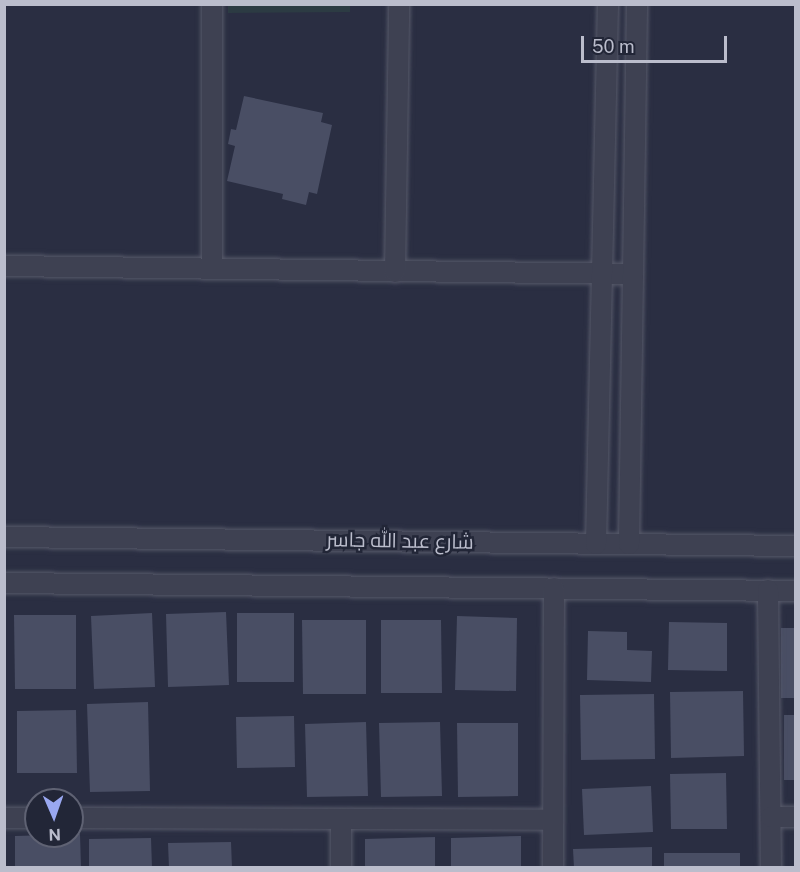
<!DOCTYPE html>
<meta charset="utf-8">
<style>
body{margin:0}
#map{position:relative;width:800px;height:872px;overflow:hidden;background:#2a2e42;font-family:"Public Sans",Cairo,sans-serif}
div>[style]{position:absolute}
.green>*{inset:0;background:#2c3b43}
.building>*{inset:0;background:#494e64}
.roads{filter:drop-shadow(0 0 2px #565969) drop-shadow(0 0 2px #565969)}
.minor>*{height:20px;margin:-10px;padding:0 10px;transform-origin:10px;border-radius:10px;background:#3e4152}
span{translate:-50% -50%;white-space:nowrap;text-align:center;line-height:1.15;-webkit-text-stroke:5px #222637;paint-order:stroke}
.street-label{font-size:20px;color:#bbbdcc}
.frame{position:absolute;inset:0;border:6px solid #bbbdcc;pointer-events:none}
.north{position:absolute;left:24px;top:788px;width:60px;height:60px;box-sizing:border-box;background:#222637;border:2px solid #5f6273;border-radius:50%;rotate:178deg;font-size:16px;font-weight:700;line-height:24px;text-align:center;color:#bbbdcc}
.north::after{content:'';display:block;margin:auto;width:21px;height:27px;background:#9aa8f1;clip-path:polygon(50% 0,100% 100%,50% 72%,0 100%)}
.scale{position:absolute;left:581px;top:36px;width:146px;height:27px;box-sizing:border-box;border:3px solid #bbbdcc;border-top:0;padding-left:8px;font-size:18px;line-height:21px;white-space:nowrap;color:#bbbdcc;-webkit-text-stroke:4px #222637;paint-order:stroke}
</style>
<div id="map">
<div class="green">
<div style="clip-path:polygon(228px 5px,350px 5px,350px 12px,228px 13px)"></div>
</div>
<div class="building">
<div style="clip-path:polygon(244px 96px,323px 113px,321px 122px,332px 125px,317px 194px,309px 192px,306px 205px,282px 199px,283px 194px,227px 181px,235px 146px,228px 144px,231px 129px,236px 130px)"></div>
<div style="clip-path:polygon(226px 612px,229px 685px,168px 687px,166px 614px)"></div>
<div style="clip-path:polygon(152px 613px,155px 687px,94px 689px,91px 616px)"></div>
<div style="clip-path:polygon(237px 613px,294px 613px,294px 682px,237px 682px)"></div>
<div style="clip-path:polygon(14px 615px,76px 615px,76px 689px,15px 689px)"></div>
<div style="clip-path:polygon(457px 616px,517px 618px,516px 691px,455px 690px)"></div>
<div style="clip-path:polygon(302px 620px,366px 620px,366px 694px,303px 694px)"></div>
<div style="clip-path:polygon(381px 620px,441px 620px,442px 693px,381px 693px)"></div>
<div style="clip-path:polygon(669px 622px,727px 623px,727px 671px,668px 670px)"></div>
<div style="clip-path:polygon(781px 628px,796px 628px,796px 698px,781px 698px)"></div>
<div style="clip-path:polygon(588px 631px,627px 632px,627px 650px,652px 651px,651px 682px,587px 680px)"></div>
<div style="clip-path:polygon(743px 691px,744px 756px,671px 758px,670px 692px)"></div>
<div style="clip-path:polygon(654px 694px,655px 759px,581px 760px,580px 695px)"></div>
<div style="clip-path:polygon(148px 702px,150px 791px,90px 792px,87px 704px)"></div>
<div style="clip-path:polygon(76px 710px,77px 773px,17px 773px,17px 711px)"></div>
<div style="clip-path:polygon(784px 715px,796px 715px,796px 780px,784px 780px)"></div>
<div style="clip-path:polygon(294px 716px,295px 767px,237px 768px,236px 717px)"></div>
<div style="clip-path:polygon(366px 722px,368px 796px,307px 797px,305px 724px)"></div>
<div style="clip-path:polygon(440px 722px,442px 796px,381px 797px,379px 723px)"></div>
<div style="clip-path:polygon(457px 723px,518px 723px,518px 796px,458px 797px)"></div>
<div style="clip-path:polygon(726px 773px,727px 829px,671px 829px,670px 774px)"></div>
<div style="clip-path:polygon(651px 786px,653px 832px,584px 835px,582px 789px)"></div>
<div style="clip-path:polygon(80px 834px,81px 868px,15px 868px,15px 836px)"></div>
<div style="clip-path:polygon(521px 836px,521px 868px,451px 868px,451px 838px)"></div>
<div style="clip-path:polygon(435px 837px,435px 868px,365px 868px,365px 839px)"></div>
<div style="clip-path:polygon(151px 838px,152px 868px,89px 868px,89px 839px)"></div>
<div style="clip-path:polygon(231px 842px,232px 868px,169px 868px,168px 843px)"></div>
<div style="clip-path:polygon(652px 847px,652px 868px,574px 868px,573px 849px)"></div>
<div style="clip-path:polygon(664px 853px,740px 853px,740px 868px,664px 868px)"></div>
</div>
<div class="roads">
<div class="minor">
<div style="left:4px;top:266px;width:629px;rotate:0.73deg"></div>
<div style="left:212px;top:269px;width:265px;rotate:-90deg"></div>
<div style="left:395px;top:272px;width:268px;rotate:-89.1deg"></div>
<div style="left:4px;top:537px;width:792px;rotate:0.65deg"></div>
<div style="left:596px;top:544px;width:540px;rotate:-88.73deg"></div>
<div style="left:629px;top:544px;width:540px;rotate:-89.15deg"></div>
<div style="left:4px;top:583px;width:792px;rotate:0.58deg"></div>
<div style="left:768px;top:590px;width:278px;rotate:89.4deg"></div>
<div style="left:771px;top:817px;width:25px"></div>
<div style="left:4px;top:818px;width:32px"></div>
<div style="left:72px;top:818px;width:481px;rotate:0.2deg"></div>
<div style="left:341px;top:868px;width:47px;rotate:-90deg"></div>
<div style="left:553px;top:868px;width:280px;rotate:-89.8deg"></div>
</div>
</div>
<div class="street-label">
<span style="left:400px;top:541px;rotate:1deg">شارع عبد الله جاسر</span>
</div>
<div class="frame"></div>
<div class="north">N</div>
<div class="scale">50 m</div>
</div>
